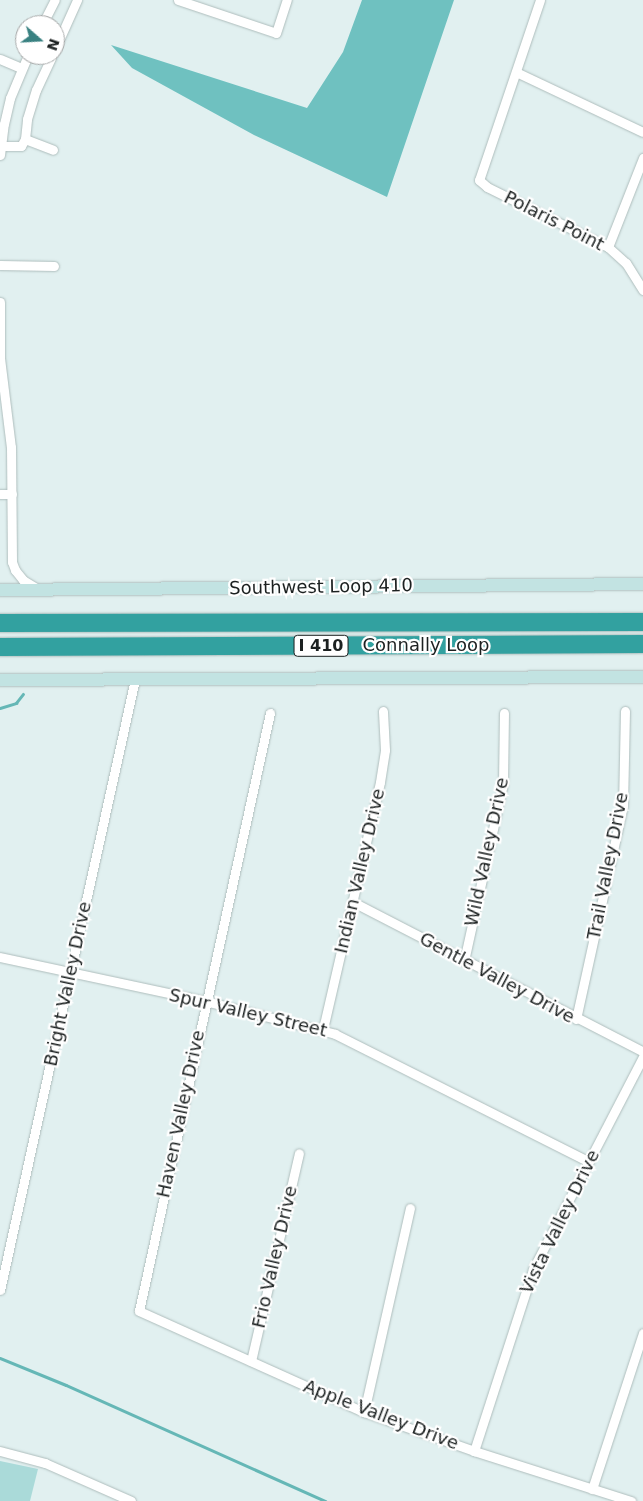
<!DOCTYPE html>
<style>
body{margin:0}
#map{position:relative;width:643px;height:1501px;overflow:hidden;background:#e1f0f0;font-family:"DejaVu Sans",sans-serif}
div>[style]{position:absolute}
.green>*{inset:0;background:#aadad9}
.forest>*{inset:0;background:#6fc1c0}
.stream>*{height:2.5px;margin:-1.25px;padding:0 1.25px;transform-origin:1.25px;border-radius:1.25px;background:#65b7b6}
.roads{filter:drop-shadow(0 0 1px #aebdbc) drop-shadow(0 0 1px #aebdbc)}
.street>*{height:9px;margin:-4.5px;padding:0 4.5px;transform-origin:4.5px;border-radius:4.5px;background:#fff}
.secondary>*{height:12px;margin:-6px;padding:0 6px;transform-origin:6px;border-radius:6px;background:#c2e3e2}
.highway>*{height:18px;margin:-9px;padding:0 9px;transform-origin:9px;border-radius:9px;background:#32a1a0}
span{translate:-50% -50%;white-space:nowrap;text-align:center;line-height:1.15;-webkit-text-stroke:4.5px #fff;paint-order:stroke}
.shield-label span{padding:1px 4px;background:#fff;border:1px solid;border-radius:4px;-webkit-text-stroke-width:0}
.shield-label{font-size:16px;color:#1c2121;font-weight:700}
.street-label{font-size:18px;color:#1c2121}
.north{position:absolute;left:15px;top:15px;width:50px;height:50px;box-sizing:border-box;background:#fff;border:1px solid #a4a6a6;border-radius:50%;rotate:109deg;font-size:14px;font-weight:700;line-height:20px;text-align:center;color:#1c2121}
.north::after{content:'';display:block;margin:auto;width:18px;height:22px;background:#398181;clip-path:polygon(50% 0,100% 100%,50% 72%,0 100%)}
</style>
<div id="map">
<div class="green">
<div style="clip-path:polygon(0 1461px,38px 1469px,30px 1501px,0 1501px)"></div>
</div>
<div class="forest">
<div style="clip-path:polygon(362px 0,454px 0,387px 197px,254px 135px,132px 68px,111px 45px,307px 108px,343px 52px)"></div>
</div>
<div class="stream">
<div style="left:0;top:708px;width:17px;rotate:-17deg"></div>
<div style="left:16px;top:703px;width:11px;rotate:-52deg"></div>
<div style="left:0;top:1358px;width:71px;rotate:22.2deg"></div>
<div style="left:66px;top:1385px;width:284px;rotate:24.1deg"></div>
</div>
<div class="roads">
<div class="street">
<div style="left:178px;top:0;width:103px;rotate:18.6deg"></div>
<div style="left:276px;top:33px;width:35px;rotate:-72deg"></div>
<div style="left:540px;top:0;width:190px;rotate:108.7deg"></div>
<div style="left:479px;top:180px;width:11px;rotate:41deg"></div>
<div style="left:487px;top:187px;width:135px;rotate:26.4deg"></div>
<div style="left:608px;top:247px;width:24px;rotate:42deg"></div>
<div style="left:626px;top:263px;width:32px;rotate:58deg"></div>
<div style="left:42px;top:25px;width:28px;rotate:-63deg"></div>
<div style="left:55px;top:49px;width:54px;rotate:-65.8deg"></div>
<div style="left:0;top:59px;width:23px;rotate:23deg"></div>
<div style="left:516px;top:72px;width:140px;rotate:25.3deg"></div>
<div style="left:25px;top:139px;width:30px;rotate:21deg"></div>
<div style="left:0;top:146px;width:21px"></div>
<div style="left:21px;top:146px;width:8px;rotate:-60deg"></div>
<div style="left:25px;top:139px;width:20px;rotate:-84deg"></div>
<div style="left:27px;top:119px;width:30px;rotate:-73deg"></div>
<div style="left:36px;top:90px;width:38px;rotate:-65deg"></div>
<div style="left:0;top:155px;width:31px;rotate:-83deg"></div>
<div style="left:4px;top:124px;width:27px;rotate:-77deg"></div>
<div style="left:10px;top:98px;width:47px;rotate:-67.3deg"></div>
<div style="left:608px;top:247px;width:96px;rotate:-68.5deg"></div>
<div style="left:0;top:265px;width:54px;rotate:1.1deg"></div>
<div style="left:0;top:302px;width:62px;rotate:90deg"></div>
<div style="left:0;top:358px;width:90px;rotate:83deg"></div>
<div style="left:11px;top:447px;width:115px;rotate:89.5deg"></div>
<div style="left:12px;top:562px;width:9px;rotate:69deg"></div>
<div style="left:15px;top:570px;width:13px;rotate:51deg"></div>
<div style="left:23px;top:580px;width:17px;rotate:31deg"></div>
<div style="left:0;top:494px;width:12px"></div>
<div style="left:270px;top:713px;width:612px;rotate:102.36deg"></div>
<div style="left:139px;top:1311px;width:247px;rotate:24.2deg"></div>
<div style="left:364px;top:1412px;width:117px;rotate:19.5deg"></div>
<div style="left:474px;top:1451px;width:165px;rotate:17.7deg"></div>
<div style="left:353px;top:902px;width:326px;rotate:27.3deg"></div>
<div style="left:0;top:957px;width:210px;rotate:12.1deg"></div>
<div style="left:205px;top:1001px;width:134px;rotate:14.2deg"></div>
<div style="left:335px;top:1034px;width:284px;rotate:26.7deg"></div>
<div style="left:464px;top:961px;width:182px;rotate:-77.6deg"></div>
<div style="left:503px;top:783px;width:70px;rotate:-89.2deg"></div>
<div style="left:576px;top:1019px;width:218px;rotate:-77.6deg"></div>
<div style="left:623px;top:806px;width:95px;rotate:-88.8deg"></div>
<div style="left:323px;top:1029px;width:253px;rotate:-77deg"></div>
<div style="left:380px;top:782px;width:32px;rotate:-81deg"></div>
<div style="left:385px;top:750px;width:39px;rotate:-93deg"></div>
<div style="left:0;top:1290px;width:626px;rotate:-77.54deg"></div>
<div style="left:251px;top:1361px;width:213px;rotate:-77deg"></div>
<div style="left:364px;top:1412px;width:209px;rotate:-77.3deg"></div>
<div style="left:0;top:1451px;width:47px;rotate:14.9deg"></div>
<div style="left:45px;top:1463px;width:94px;rotate:23.8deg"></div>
<div style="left:474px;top:1451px;width:191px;rotate:-72deg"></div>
<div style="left:533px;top:1269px;width:239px;rotate:-62.6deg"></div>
<div style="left:592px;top:1489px;width:164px;rotate:-71.9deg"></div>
</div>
<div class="secondary">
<div style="left:0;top:590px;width:643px;rotate:-0.53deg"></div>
<div style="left:0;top:680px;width:643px;rotate:-0.27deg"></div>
</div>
<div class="highway">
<div style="left:0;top:623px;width:643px;rotate:-0.09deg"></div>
<div style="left:0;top:647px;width:643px;rotate:-0.27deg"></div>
</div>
</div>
<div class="shield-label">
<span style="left:321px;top:646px">I 410</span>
</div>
<div class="street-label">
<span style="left:554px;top:221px;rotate:27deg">Polaris Point</span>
<span style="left:321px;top:587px;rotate:-1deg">Southwest Loop 410</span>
<span style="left:426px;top:645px">Connally Loop</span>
<span style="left:487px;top:852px;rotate:-78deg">Wild Valley Drive</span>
<span style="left:608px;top:866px;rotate:-79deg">Trail Valley Drive</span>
<span style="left:360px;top:871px;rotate:-77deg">Indian Valley Drive</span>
<span style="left:497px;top:978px;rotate:28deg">Gentle Valley Drive</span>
<span style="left:68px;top:984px;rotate:-78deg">Bright Valley Drive</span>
<span style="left:248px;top:1013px;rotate:13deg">Spur Valley Street</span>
<span style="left:181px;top:1114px;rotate:-78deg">Haven Valley Drive</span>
<span style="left:560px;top:1222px;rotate:-64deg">Vista Valley Drive</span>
<span style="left:275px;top:1257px;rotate:-77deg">Frio Valley Drive</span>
<span style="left:381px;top:1415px;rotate:21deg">Apple Valley Drive</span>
</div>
<div class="north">N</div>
</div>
